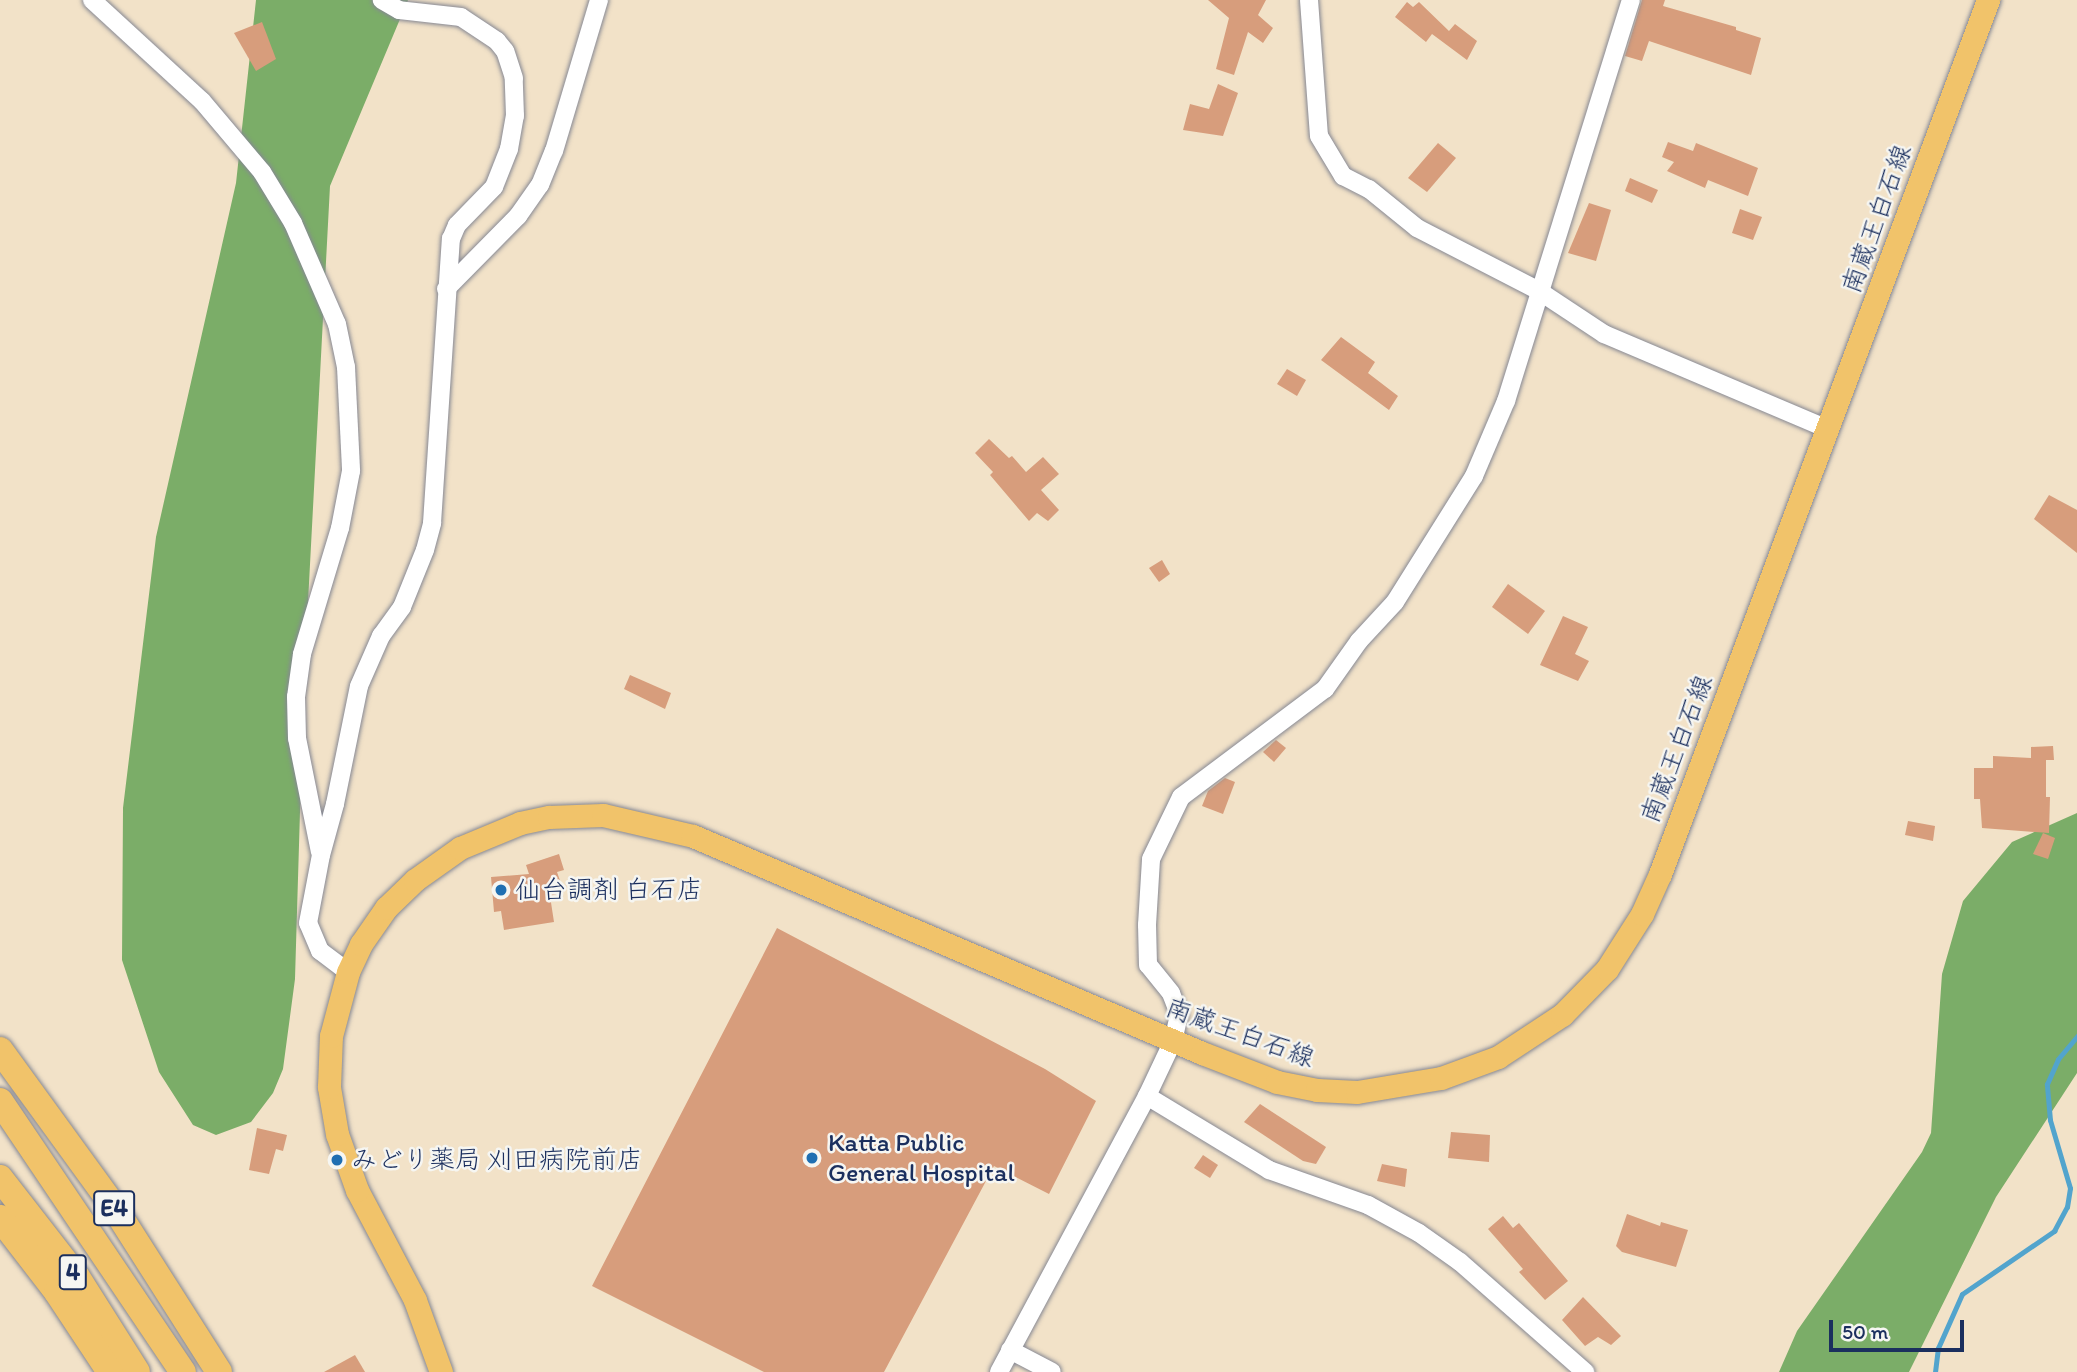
<!DOCTYPE html>
<meta charset="utf-8">
<style>
body{margin:0}
#map{position:relative;width:2077px;height:1372px;overflow:hidden;background:#f2e2c8;font-family:Itim,"Klee One",sans-serif}
div>[style]{position:absolute}
.forest>*{inset:0;background:#7bad68}
.stream>*{height:5px;margin:-2.5px;padding:0 2.5px;transform-origin:2.5px;border-radius:2.5px;background:#52a4cd}
.building>*{inset:0;background:#d79d7c}
.roads{filter:drop-shadow(0 0 2px #868893) drop-shadow(0 0 2px #868893)}
.minor>*{height:18px;margin:-9px;padding:0 9px;transform-origin:9px;border-radius:9px;background:#fff}
.major>*{height:23px;margin:-11.5px;padding:0 11.5px;transform-origin:11.5px;border-radius:11.5px;background:#f1c36a}
.highway>*{height:26px;margin:-13px;padding:0 13px;transform-origin:13px;border-radius:13px;background:#f1c36a}
.dots>*{width:19px;height:19px;translate:-50% -50%;box-sizing:border-box;border:4px solid #f6f6f2;border-radius:50%}
span{translate:-50% -50%;white-space:nowrap;text-align:center;line-height:1.15;-webkit-text-stroke:5px #f6f6f2;paint-order:stroke}
.shield-label span{padding:2px 5px;background:#f6f6f2;border:2px solid;border-radius:5px;-webkit-text-stroke-width:0}
.shield-label{font-size:24px;color:#1b2f5e;font-weight:700}
.street-label{font-size:26px;color:#1b2f5e}
.poi-label{font-size:26px;color:#1b2f5e}
.left{translate:0 -50%;text-align:left}
.scale{position:absolute;left:1829px;top:1320px;width:135px;height:32px;box-sizing:border-box;border:4px solid #1b2f5e;border-top:0;padding-left:9px;font-size:21px;line-height:24px;white-space:nowrap;color:#1b2f5e;-webkit-text-stroke:5px #f6f6f2;paint-order:stroke}
</style>
<div id="map">
<div class="forest">
<div style="clip-path:polygon(256px 0,408px 0,330px 186px,304px 678px,295px 979px,283px 1069px,273px 1093px,251px 1122px,216px 1135px,193px 1125px,159px 1072px,122px 960px,123px 808px,156px 537px,236px 183px)"></div>
<div style="clip-path:polygon(2077px 813px,2077px 1073px,1996px 1197px,1909px 1372px,1779px 1372px,1797px 1331px,1922px 1152px,1931px 1133px,1942px 974px,1963px 901px,2012px 842px)"></div>
</div>
<div class="stream">
<div style="left:1935px;top:1372px;width:24px;rotate:-83deg"></div>
<div style="left:1938px;top:1348px;width:59px;rotate:-66deg"></div>
<div style="left:1962px;top:1294px;width:112px;rotate:-34.4deg"></div>
<div style="left:2054px;top:1231px;width:27px;rotate:-62deg"></div>
<div style="left:2067px;top:1207px;width:19px;rotate:-81deg"></div>
<div style="left:2070px;top:1188px;width:71px;rotate:-106.4deg"></div>
<div style="left:2050px;top:1120px;width:36px;rotate:-95deg"></div>
<div style="left:2047px;top:1084px;width:27px;rotate:-66deg"></div>
<div style="left:2058px;top:1059px;width:30px;rotate:-50deg"></div>
</div>
<div class="building">
<div style="clip-path:polygon(1208px 0,1266px 0,1258px 15px,1273px 28px,1263px 43px,1248px 32px,1234px 75px,1216px 69px,1229px 18px)"></div>
<div style="clip-path:polygon(1642px 0,1665px 0,1663px 6px,1736px 27px,1736px 30px,1761px 38px,1751px 75px,1649px 41px,1642px 61px,1625px 56px)"></div>
<div style="clip-path:polygon(1407px 2px,1413px 7px,1419px 2px,1449px 31px,1455px 24px,1477px 41px,1467px 60px,1432px 34px,1426px 42px,1395px 17px)"></div>
<div style="clip-path:polygon(262px 22px,276px 59px,256px 71px,234px 33px)"></div>
<div style="clip-path:polygon(1218px 84px,1238px 93px,1223px 136px,1183px 130px,1190px 104px,1209px 109px)"></div>
<div style="clip-path:polygon(1668px 142px,1693px 151px,1696px 143px,1758px 168px,1748px 196px,1708px 180px,1705px 188px,1667px 171px,1674px 162px,1662px 157px)"></div>
<div style="clip-path:polygon(1438px 143px,1456px 158px,1427px 192px,1408px 178px)"></div>
<div style="clip-path:polygon(1630px 178px,1658px 190px,1652px 203px,1625px 191px)"></div>
<div style="clip-path:polygon(1589px 203px,1611px 210px,1596px 261px,1568px 253px)"></div>
<div style="clip-path:polygon(1740px 209px,1762px 217px,1753px 240px,1732px 233px)"></div>
<div style="clip-path:polygon(1341px 337px,1375px 362px,1368px 373px,1398px 396px,1389px 410px,1321px 360px)"></div>
<div style="clip-path:polygon(1287px 369px,1306px 380px,1297px 396px,1277px 384px)"></div>
<div style="clip-path:polygon(989px 439px,1009px 458px,1012px 456px,1026px 472px,1043px 457px,1059px 474px,1041px 490px,1059px 510px,1048px 521px,1037px 513px,1029px 521px,990px 475px,993px 472px,975px 453px)"></div>
<div style="clip-path:polygon(2049px 495px,2077px 510px,2077px 553px,2034px 519px)"></div>
<div style="clip-path:polygon(1162px 560px,1170px 574px,1159px 582px,1149px 568px)"></div>
<div style="clip-path:polygon(1508px 584px,1545px 611px,1528px 634px,1492px 607px)"></div>
<div style="clip-path:polygon(1563px 616px,1588px 627px,1575px 654px,1589px 661px,1578px 681px,1540px 665px)"></div>
<div style="clip-path:polygon(630px 675px,671px 693px,665px 709px,624px 689px)"></div>
<div style="clip-path:polygon(1276px 740px,1286px 748px,1274px 762px,1263px 752px)"></div>
<div style="clip-path:polygon(2053px 746px,2054px 760px,2046px 760px,2046px 797px,2050px 797px,2049px 833px,1982px 828px,1980px 799px,1974px 799px,1974px 768px,1993px 768px,1993px 756px,2031px 758px,2031px 747px)"></div>
<div style="clip-path:polygon(1225px 778px,1235px 782px,1223px 814px,1202px 806px,1208px 791px)"></div>
<div style="clip-path:polygon(1908px 821px,1935px 826px,1933px 841px,1905px 835px)"></div>
<div style="clip-path:polygon(2043px 833px,2055px 838px,2048px 859px,2033px 854px)"></div>
<div style="clip-path:polygon(559px 854px,564px 870px,557px 872px,564px 892px,550px 896px,554px 922px,504px 930px,501px 911px,494px 912px,491px 877px,529px 874px,526px 865px)"></div>
<div style="clip-path:polygon(777px 928px,1045px 1069px,1096px 1101px,1049px 1194px,994px 1166px,884px 1372px,764px 1372px,592px 1286px)"></div>
<div style="clip-path:polygon(1260px 1104px,1326px 1147px,1316px 1164px,1303px 1161px,1244px 1122px)"></div>
<div style="clip-path:polygon(257px 1128px,287px 1135px,283px 1151px,276px 1149px,269px 1174px,249px 1170px)"></div>
<div style="clip-path:polygon(1451px 1132px,1490px 1135px,1489px 1162px,1448px 1158px)"></div>
<div style="clip-path:polygon(1203px 1155px,1218px 1165px,1210px 1178px,1194px 1168px)"></div>
<div style="clip-path:polygon(1382px 1164px,1407px 1169px,1405px 1187px,1377px 1181px)"></div>
<div style="clip-path:polygon(1627px 1214px,1660px 1226px,1661px 1222px,1688px 1230px,1676px 1267px,1622px 1252px,1616px 1246px)"></div>
<div style="clip-path:polygon(1503px 1216px,1513px 1228px,1519px 1223px,1568px 1281px,1545px 1300px,1519px 1272px,1523px 1269px,1488px 1229px)"></div>
<div style="clip-path:polygon(1583px 1297px,1621px 1336px,1611px 1345px,1598px 1337px,1585px 1346px,1562px 1320px)"></div>
<div style="clip-path:polygon(355px 1355px,365px 1372px,324px 1372px)"></div>
</div>
<div class="roads">
<div class="minor">
<div style="left:92px;top:0;width:149px;rotate:42.6deg"></div>
<div style="left:202px;top:101px;width:93px;rotate:49.8deg"></div>
<div style="left:262px;top:172px;width:60px;rotate:58.7deg"></div>
<div style="left:293px;top:223px;width:110px;rotate:66.5deg"></div>
<div style="left:337px;top:324px;width:44px;rotate:78.2deg"></div>
<div style="left:346px;top:367px;width:104px;rotate:87.2deg"></div>
<div style="left:351px;top:471px;width:58px;rotate:100.9deg"></div>
<div style="left:340px;top:528px;width:132px;rotate:106.8deg"></div>
<div style="left:302px;top:654px;width:43px;rotate:97.9deg"></div>
<div style="left:296px;top:697px;width:41px;rotate:88.6deg"></div>
<div style="left:297px;top:738px;width:116px;rotate:78.6deg"></div>
<div style="left:1309px;top:0;width:136px;rotate:85.8deg"></div>
<div style="left:1319px;top:136px;width:47px;rotate:59deg"></div>
<div style="left:1343px;top:176px;width:29px;rotate:27deg"></div>
<div style="left:1369px;top:189px;width:62px;rotate:39.1deg"></div>
<div style="left:1417px;top:228px;width:137px;rotate:27.3deg"></div>
<div style="left:1539px;top:291px;width:78px;rotate:33.5deg"></div>
<div style="left:1604px;top:334px;width:243px;rotate:23deg"></div>
<div style="left:446px;top:289px;width:103px;rotate:-45.4deg"></div>
<div style="left:518px;top:216px;width:38px;rotate:-55deg"></div>
<div style="left:540px;top:185px;width:37px;rotate:-68deg"></div>
<div style="left:554px;top:151px;width:158px;rotate:-73.4deg"></div>
<div style="left:348px;top:972px;width:35px;rotate:-143deg"></div>
<div style="left:320px;top:951px;width:30px;rotate:-113deg"></div>
<div style="left:308px;top:923px;width:69px;rotate:-79.2deg"></div>
<div style="left:321px;top:855px;width:53px;rotate:-74.6deg"></div>
<div style="left:335px;top:804px;width:120px;rotate:-78.5deg"></div>
<div style="left:359px;top:686px;width:55px;rotate:-66.3deg"></div>
<div style="left:381px;top:636px;width:36px;rotate:-54deg"></div>
<div style="left:402px;top:607px;width:61px;rotate:-68deg"></div>
<div style="left:425px;top:550px;width:28px;rotate:-75deg"></div>
<div style="left:432px;top:523px;width:285px;rotate:-86.2deg"></div>
<div style="left:451px;top:239px;width:15px;rotate:-67deg"></div>
<div style="left:457px;top:225px;width:53px;rotate:-45.8deg"></div>
<div style="left:494px;top:187px;width:41px;rotate:-68.5deg"></div>
<div style="left:509px;top:149px;width:34px;rotate:-80deg"></div>
<div style="left:515px;top:116px;width:38px;rotate:-92deg"></div>
<div style="left:514px;top:78px;width:28px;rotate:-108deg"></div>
<div style="left:505px;top:51px;width:13px;rotate:-129deg"></div>
<div style="left:497px;top:41px;width:43px;rotate:-146.3deg"></div>
<div style="left:461px;top:17px;width:62px;rotate:-173.6deg"></div>
<div style="left:399px;top:10px;width:20px;rotate:-150deg"></div>
<div style="left:1147px;top:1096px;width:143px;rotate:31.2deg"></div>
<div style="left:1269px;top:1170px;width:105px;rotate:19.5deg"></div>
<div style="left:1368px;top:1205px;width:58px;rotate:28.8deg"></div>
<div style="left:1419px;top:1233px;width:50px;rotate:35.3deg"></div>
<div style="left:1460px;top:1262px;width:167px;rotate:41.3deg"></div>
<div style="left:1010px;top:1350px;width:47px;rotate:27.6deg"></div>
<div style="left:999px;top:1372px;width:313px;rotate:-61.8deg"></div>
<div style="left:1147px;top:1096px;width:61px;rotate:-64.7deg"></div>
<div style="left:1173px;top:1041px;width:28px;rotate:-77deg"></div>
<div style="left:1179px;top:1014px;width:22px;rotate:-111deg"></div>
<div style="left:1171px;top:993px;width:36px;rotate:-129deg"></div>
<div style="left:1148px;top:965px;width:40px;rotate:-91.4deg"></div>
<div style="left:1147px;top:925px;width:66px;rotate:-86.5deg"></div>
<div style="left:1151px;top:859px;width:69px;rotate:-64.2deg"></div>
<div style="left:1181px;top:797px;width:180px;rotate:-36.9deg"></div>
<div style="left:1325px;top:689px;width:59px;rotate:-54.7deg"></div>
<div style="left:1359px;top:641px;width:53px;rotate:-47.3deg"></div>
<div style="left:1395px;top:602px;width:149px;rotate:-57.9deg"></div>
<div style="left:1474px;top:476px;width:82px;rotate:-66.9deg"></div>
<div style="left:1506px;top:401px;width:420px;rotate:-72.7deg"></div>
</div>
<div class="major">
<div style="left:441px;top:1372px;width:77px;rotate:-109.9deg"></div>
<div style="left:415px;top:1300px;width:124px;rotate:-117.8deg"></div>
<div style="left:357px;top:1190px;width:59px;rotate:-109.7deg"></div>
<div style="left:337px;top:1134px;width:48px;rotate:-99.7deg"></div>
<div style="left:329px;top:1087px;width:51px;rotate:-87.8deg"></div>
<div style="left:331px;top:1036px;width:66px;rotate:-75.1deg"></div>
<div style="left:348px;top:972px;width:31px;rotate:-65deg"></div>
<div style="left:361px;top:944px;width:44px;rotate:-55.2deg"></div>
<div style="left:386px;top:908px;width:40px;rotate:-44deg"></div>
<div style="left:415px;top:880px;width:55px;rotate:-35.4deg"></div>
<div style="left:460px;top:848px;width:65px;rotate:-22.6deg"></div>
<div style="left:520px;top:823px;width:30px;rotate:-12deg"></div>
<div style="left:549px;top:817px;width:54px;rotate:-2.1deg"></div>
<div style="left:603px;top:815px;width:92px;rotate:13.1deg"></div>
<div style="left:693px;top:836px;width:553px;rotate:23.09deg"></div>
<div style="left:1202px;top:1053px;width:80px;rotate:21.1deg"></div>
<div style="left:1277px;top:1082px;width:41px;rotate:11.3deg"></div>
<div style="left:1317px;top:1090px;width:40px;rotate:2.9deg"></div>
<div style="left:1357px;top:1092px;width:85px;rotate:-9.5deg"></div>
<div style="left:1441px;top:1078px;width:61px;rotate:-20.2deg"></div>
<div style="left:1498px;top:1057px;width:77px;rotate:-33.3deg"></div>
<div style="left:1562px;top:1015px;width:64px;rotate:-45.6deg"></div>
<div style="left:1607px;top:969px;width:65px;rotate:-57.5deg"></div>
<div style="left:1642px;top:914px;width:44px;rotate:-65.8deg"></div>
<div style="left:1660px;top:874px;width:934px;rotate:-69.43deg"></div>
</div>
<div class="highway">
<div style="left:0;top:1050px;width:190px;rotate:54deg"></div>
<div style="left:112px;top:1204px;width:199px;rotate:57.5deg"></div>
<div style="left:0;top:1101px;width:327px;rotate:56deg"></div>
<div style="left:0;top:1178px;width:125px;rotate:52.1deg"></div>
<div style="left:77px;top:1277px;width:112px;rotate:57.7deg"></div>
<div style="left:0;top:1218px;width:93px;rotate:52.4deg"></div>
<div style="left:57px;top:1292px;width:96px;rotate:56.5deg"></div>
</div>
</div>
<div class="dots">
<div style="left:501px;top:890px;background:#1f6fb2"></div>
<div style="left:812px;top:1158px;background:#1f6fb2"></div>
<div style="left:337px;top:1160px;background:#1f6fb2"></div>
</div>
<div class="shield-label">
<span style="left:114px;top:1208px">E4</span>
<span style="left:73px;top:1272px">4</span>
</div>
<div class="street-label">
<span style="left:1877px;top:219px;rotate:-70deg">南蔵王白石線</span>
<span style="left:1677px;top:749px;rotate:-69deg">南蔵王白石線</span>
<span style="left:1240px;top:1033px;rotate:20deg">南蔵王白石線</span>
</div>
<div class="poi-label">
<span class="left" style="left:515px;top:890px">仙台調剤 白石店</span>
<span class="left" style="left:828px;top:1158px">Katta Public<br>General Hospital</span>
<span class="left" style="left:351px;top:1160px">みどり薬局 刈田病院前店</span>
</div>
<div class="scale">50 m</div>
</div>
